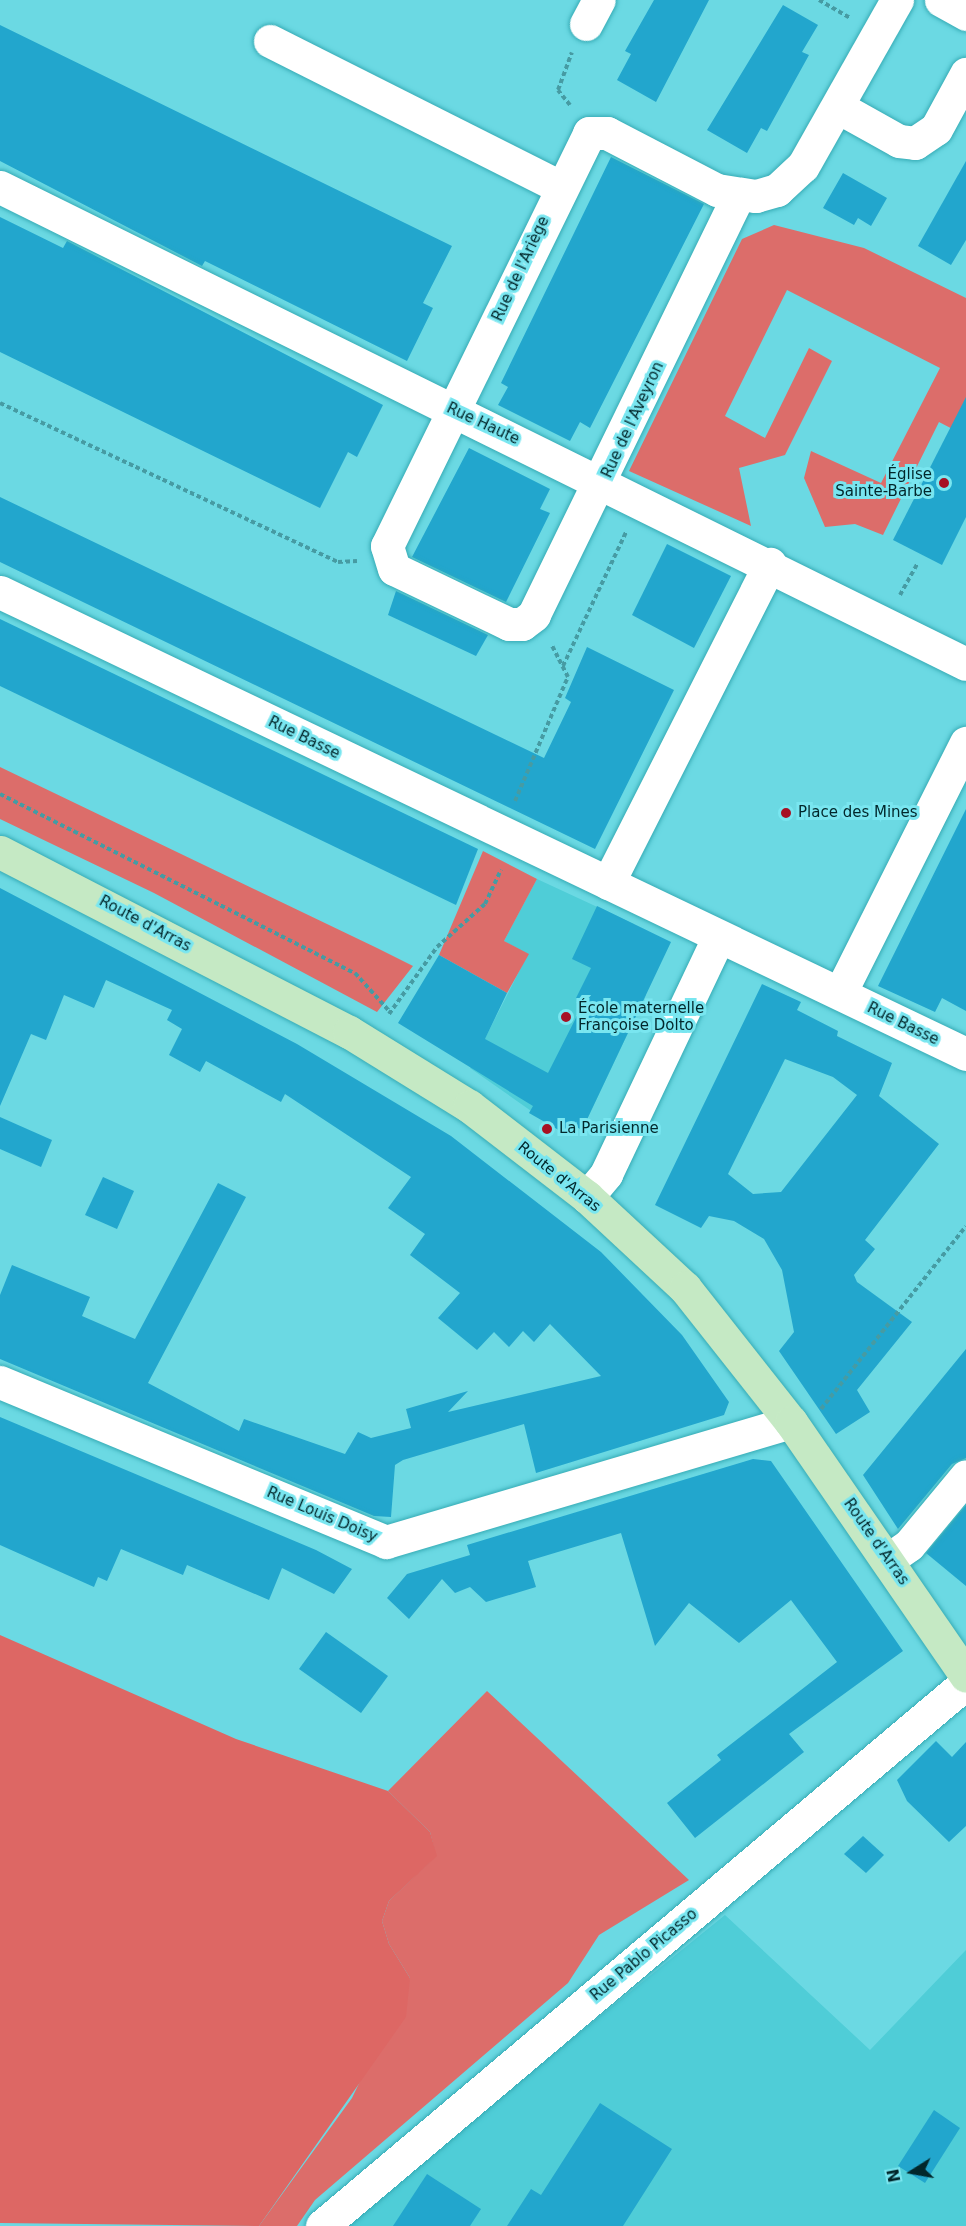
<!DOCTYPE html>
<meta charset="utf-8">
<style>
body{margin:0}
#map{position:relative;width:966px;height:2226px;overflow:hidden;background:#6bd9e3;font-family:"DejaVu Sans",sans-serif}
div>[style]{position:absolute}
.built>*{inset:0;background:#4fcdd7}
.green>*{inset:0;background:#dc6d6a}
.forest>*{inset:0;background:#dd6764}
.building>*{inset:0;background:#22a6cd}
.path>*{height:4px;margin-top:-2px;transform-origin:0;background:repeating-linear-gradient(90deg,#469ba3 0 4.5px,transparent 0 7.5px)}
.roads{filter:drop-shadow(0 0 2px #36abb5) drop-shadow(0 0 2px #36abb5)}
.minor>*{height:33px;margin:-16.5px;padding:0 16.5px;transform-origin:16.5px;border-radius:16.5px;background:#fff}
.major>*{height:33px;margin:-16.5px;padding:0 16.5px;transform-origin:16.5px;border-radius:16.5px;background:#c5e9c4}
.dots>*{width:16px;height:16px;translate:-50% -50%;box-sizing:border-box;border:3px solid #79e6f0;border-radius:50%}
span{translate:-50% -50%;white-space:nowrap;text-align:center;line-height:1.15;-webkit-text-stroke:6px #79e6f0;paint-order:stroke}
.street-label{font-size:15px;color:#02272b}
.poi-label{font-size:15px;color:#02272b}
.right{translate:-100% -50%;text-align:right}
.left{translate:0 -50%;text-align:left}
.north{position:absolute;left:882px;top:2142px;width:60px;height:60px;-webkit-text-stroke:4px #79e6f0;paint-order:stroke;rotate:259deg;font-size:16px;font-weight:700;line-height:24px;text-align:center;color:#02272b}
.north::after{content:'';display:block;margin:auto;width:21px;height:27px;background:#02272b;clip-path:polygon(50% 0,100% 100%,50% 72%,0 100%)}
</style>
<div id="map">
<div class="built">
<div style="clip-path:polygon(537px 879px,634px 924px,609px 976px,646px 995px,582px 1130px,569px 1123px,564px 1134px,470px 1068px,528px 954px,504px 941px)"></div>
<div style="clip-path:polygon(725px 1915px,870px 2050px,966px 1950px,966px 2226px,341px 2226px)"></div>
</div>
<div class="green">
<div style="clip-path:polygon(774px 225px,864px 248px,966px 298px,966px 436px,939px 422px,883px 535px,855px 524px,825px 527px,804px 478px,811px 451px,881px 483px,940px 368px,787px 290px,725px 416px,765px 438px,809px 348px,832px 361px,785px 455px,739px 468px,751px 526px,629px 471px,742px 239px)"></div>
<div style="clip-path:polygon(0 767px,377px 948px,413px 966px,377px 1012px,154px 893px,0 819px)"></div>
<div style="clip-path:polygon(483px 851px,537px 879px,504px 941px,529px 954px,507px 993px,439px 955px)"></div>
<div style="clip-path:polygon(487px 1691px,689px 1880px,599px 1935px,568px 1983px,315px 2200px,297px 2226px,259px 2226px,352px 2098px,410px 1978px,389px 1944px,382px 1921px,389px 1901px,436px 1856px,430px 1832px,388px 1791px)"></div>
</div>
<div class="forest">
<div style="clip-path:polygon(0 1635px,236px 1739px,388px 1791px,430px 1832px,437px 1856px,389px 1901px,382px 1921px,389px 1944px,410px 1978px,406px 2017px,259px 2226px,0 2223px)"></div>
</div>
<div class="building">
<div style="clip-path:polygon(654px 0,709px 0,656px 102px,617px 80px,631px 54px,625px 51px)"></div>
<div style="clip-path:polygon(783px 5px,818px 25px,802px 52px,809px 55px,767px 131px,761px 128px,747px 153px,707px 130px)"></div>
<div style="clip-path:polygon(0 25px,452px 246px,423px 303px,433px 308px,407px 361px,205px 261px,202px 266px,0 161px)"></div>
<div style="clip-path:polygon(611px 157px,704px 204px,590px 428px,580px 422px,570px 441px,498px 405px,508px 387px,501px 383px)"></div>
<div style="clip-path:polygon(966px 161px,966px 240px,951px 265px,918px 246px)"></div>
<div style="clip-path:polygon(843px 173px,887px 198px,871px 226px,858px 218px,854px 225px,823px 208px)"></div>
<div style="clip-path:polygon(0 217px,63px 248px,67px 241px,383px 405px,357px 457px,348px 452px,320px 508px,0 352px)"></div>
<div style="clip-path:polygon(966px 397px,966px 517px,942px 565px,893px 540px)"></div>
<div style="clip-path:polygon(469px 448px,550px 489px,540px 509px,550px 513px,506px 602px,412px 557px)"></div>
<div style="clip-path:polygon(0 497px,544px 758px,571px 702px,565px 698px,587px 647px,674px 690px,595px 849px,0 562px)"></div>
<div style="clip-path:polygon(667px 544px,731px 576px,694px 648px,632px 615px)"></div>
<div style="clip-path:polygon(396px 591px,488px 635px,476px 656px,388px 615px)"></div>
<div style="clip-path:polygon(0 619px,478px 849px,456px 905px,0 686px)"></div>
<div style="clip-path:polygon(966px 809px,966px 1011px,942px 998px,935px 1012px,878px 986px)"></div>
<div style="clip-path:polygon(0 888px,297px 1044px,451px 1136px,601px 1252px,682px 1335px,729px 1402px,724px 1415px,536px 1473px,524px 1424px,403px 1460px,395px 1465px,391px 1517px,374px 1516px,0 1359px,0 1295px,12px 1265px,90px 1297px,82px 1316px,135px 1339px,218px 1183px,246px 1197px,148px 1383px,239px 1431px,244px 1419px,345px 1454px,358px 1432px,371px 1438px,411px 1428px,406px 1409px,468px 1391px,448px 1412px,601px 1376px,550px 1324px,534px 1342px,523px 1331px,509px 1347px,494px 1332px,477px 1350px,438px 1318px,460px 1293px,410px 1255px,425px 1234px,388px 1208px,411px 1177px,285px 1094px,281px 1102px,206px 1061px,200px 1072px,169px 1055px,182px 1029px,167px 1020px,172px 1010px,106px 980px,94px 1008px,64px 995px,46px 1040px,31px 1034px,0 1106px)"></div>
<div style="clip-path:polygon(597px 906px,671px 942px,582px 1130px,569px 1123px,564px 1133px,529px 1113px,533px 1106px,398px 1023px,439px 955px,507px 993px,485px 1039px,548px 1073px,584px 1002px,576px 998px,591px 968px,572px 959px)"></div>
<div style="clip-path:polygon(evenodd,762px 984px,801px 1002px,797px 1010px,838px 1031px,837px 1036px,892px 1063px,879px 1096px,939px 1144px,865px 1240px,875px 1249px,854px 1275px,857px 1282px,912px 1322px,857px 1390px,870px 1412px,836px 1434px,779px 1351px,794px 1332px,782px 1270px,764px 1239px,734px 1221px,709px 1216px,701px 1228px,655px 1205px,762px 984px,785px 1059px,833px 1077px,857px 1095px,781px 1192px,753px 1194px,728px 1174px,785px 1059px)"></div>
<div style="clip-path:polygon(0 1117px,52px 1140px,41px 1167px,0 1149px)"></div>
<div style="clip-path:polygon(103px 1177px,134px 1191px,117px 1229px,85px 1215px)"></div>
<div style="clip-path:polygon(966px 1349px,966px 1458px,952px 1464px,898px 1529px,863px 1475px)"></div>
<div style="clip-path:polygon(0 1417px,316px 1550px,352px 1569px,334px 1594px,282px 1568px,269px 1600px,187px 1565px,183px 1575px,121px 1549px,107px 1581px,98px 1577px,94px 1587px,0 1545px)"></div>
<div style="clip-path:polygon(753px 1459px,771px 1461px,903px 1651px,789px 1734px,804px 1752px,695px 1838px,667px 1803px,721px 1760px,717px 1755px,837px 1662px,791px 1600px,739px 1643px,689px 1603px,655px 1646px,621px 1533px,528px 1561px,536px 1587px,486px 1602px,470px 1587px,455px 1593px,442px 1579px,409px 1619px,387px 1598px,407px 1574px,470px 1555px,467px 1545px)"></div>
<div style="clip-path:polygon(966px 1505px,966px 1586px,926px 1553px)"></div>
<div style="clip-path:polygon(326px 1632px,388px 1676px,361px 1713px,299px 1669px)"></div>
<div style="clip-path:polygon(936px 1741px,952px 1757px,966px 1742px,966px 1826px,949px 1842px,907px 1801px,897px 1780px)"></div>
<div style="clip-path:polygon(863px 1836px,884px 1855px,866px 1873px,844px 1854px)"></div>
<div style="clip-path:polygon(600px 2103px,672px 2149px,623px 2226px,507px 2226px,531px 2189px,541px 2195px)"></div>
<div style="clip-path:polygon(934px 2110px,960px 2128px,925px 2183px,898px 2166px)"></div>
<div style="clip-path:polygon(427px 2174px,481px 2209px,470px 2226px,393px 2226px)"></div>
</div>
<div class="path">
<div style="left:819px;top:0;width:36px;rotate:30deg"></div>
<div style="left:570px;top:105px;width:19px;rotate:-129deg"></div>
<div style="left:558px;top:90px;width:40px;rotate:-69.8deg"></div>
<div style="left:0;top:403px;width:374px;rotate:25.2deg"></div>
<div style="left:338px;top:562px;width:19px;rotate:-3deg"></div>
<div style="left:900px;top:595px;width:35px;rotate:-61deg"></div>
<div style="left:563px;top:666px;width:148px;rotate:-64.8deg"></div>
<div style="left:0;top:794px;width:398px;rotate:26.8deg"></div>
<div style="left:355px;top:973px;width:52px;rotate:48.1deg"></div>
<div style="left:515px;top:801px;width:135px;rotate:-66.9deg"></div>
<div style="left:568px;top:677px;width:37px;rotate:-117deg"></div>
<div style="left:389px;top:1014px;width:82px;rotate:-54.4deg"></div>
<div style="left:437px;top:947px;width:64px;rotate:-41.9deg"></div>
<div style="left:485px;top:904px;width:38px;rotate:-65deg"></div>
<div style="left:821px;top:1409px;width:233px;rotate:-51.6deg"></div>
</div>
<div class="roads">
<div class="minor">
<div style="left:941px;top:0;width:29px;rotate:29deg"></div>
<div style="left:586px;top:24px;width:27px;rotate:-62deg"></div>
<div style="left:270px;top:41px;width:325px;rotate:26.7deg"></div>
<div style="left:838px;top:107px;width:70px;rotate:29.1deg"></div>
<div style="left:899px;top:141px;width:16px;rotate:7deg"></div>
<div style="left:915px;top:143px;width:25px;rotate:-34deg"></div>
<div style="left:936px;top:129px;width:63px;rotate:-61.4deg"></div>
<div style="left:0;top:187px;width:1077px;rotate:26.28deg"></div>
<div style="left:738px;top:196px;width:466px;rotate:116deg"></div>
<div style="left:534px;top:615px;width:15px;rotate:143deg"></div>
<div style="left:522px;top:624px;width:13px;rotate:180deg"></div>
<div style="left:509px;top:624px;width:127px;rotate:-154.4deg"></div>
<div style="left:394px;top:569px;width:24px;rotate:-107deg"></div>
<div style="left:387px;top:546px;width:460px;rotate:-63.9deg"></div>
<div style="left:589px;top:133px;width:18px"></div>
<div style="left:607px;top:133px;width:124px;rotate:27.4deg"></div>
<div style="left:717px;top:190px;width:39px;rotate:9deg"></div>
<div style="left:756px;top:196px;width:22px;rotate:-16deg"></div>
<div style="left:777px;top:190px;width:35px;rotate:-43deg"></div>
<div style="left:803px;top:166px;width:191px;rotate:-60.5deg"></div>
<div style="left:0;top:592px;width:1071px;rotate:25.56deg"></div>
<div style="left:608px;top:883px;width:358px;rotate:-63.1deg"></div>
<div style="left:840px;top:993px;width:280px;rotate:-63.3deg"></div>
<div style="left:587px;top:1197px;width:30px;rotate:-50deg"></div>
<div style="left:606px;top:1174px;width:261px;rotate:-64.6deg"></div>
<div style="left:0;top:1382px;width:418px;rotate:22.5deg"></div>
<div style="left:386px;top:1542px;width:422px;rotate:-16.5deg"></div>
<div style="left:889px;top:1559px;width:24px;rotate:-35deg"></div>
<div style="left:909px;top:1545px;width:89px;rotate:-50.4deg"></div>
<div style="left:322px;top:2226px;width:842px;rotate:-40.14deg"></div>
</div>
<div class="major">
<div style="left:0;top:852px;width:393px;rotate:27.3deg"></div>
<div style="left:349px;top:1032px;width:141px;rotate:31.7deg"></div>
<div style="left:469px;top:1106px;width:149px;rotate:37.6deg"></div>
<div style="left:587px;top:1197px;width:134px;rotate:42.9deg"></div>
<div style="left:685px;top:1288px;width:171px;rotate:51.7deg"></div>
<div style="left:791px;top:1422px;width:308px;rotate:55.4deg"></div>
</div>
</div>
<div class="dots">
<div style="left:944px;top:483px;background:#a71023"></div>
<div style="left:786px;top:813px;background:#a71023"></div>
<div style="left:566px;top:1017px;background:#a71023"></div>
<div style="left:547px;top:1129px;background:#a71023"></div>
</div>
<div class="street-label">
<span style="left:521px;top:269px;rotate:-65deg">Rue de l'Ariège</span>
<span style="left:633px;top:420px;rotate:-65deg">Rue de l'Aveyron</span>
<span style="left:483px;top:424px;rotate:25deg">Rue Haute</span>
<span style="left:304px;top:738px;rotate:26deg">Rue Basse</span>
<span style="left:145px;top:924px;rotate:28deg">Route d'Arras</span>
<span style="left:903px;top:1024px;rotate:26deg">Rue Basse</span>
<span style="left:559px;top:1177px;rotate:39deg">Route d'Arras</span>
<span style="left:322px;top:1515px;rotate:23deg">Rue Louis Doisy</span>
<span style="left:876px;top:1542px;rotate:55deg">Route d'Arras</span>
<span style="left:644px;top:1955px;rotate:-40deg">Rue Pablo Picasso</span>
</div>
<div class="poi-label">
<span class="right" style="left:932px;top:483px">Église<br>Sainte-Barbe</span>
<span class="left" style="left:798px;top:813px">Place des Mines</span>
<span class="left" style="left:578px;top:1017px">École maternelle<br>Françoise Dolto</span>
<span class="left" style="left:559px;top:1129px">La Parisienne</span>
</div>
<div class="north">N</div>
</div>
